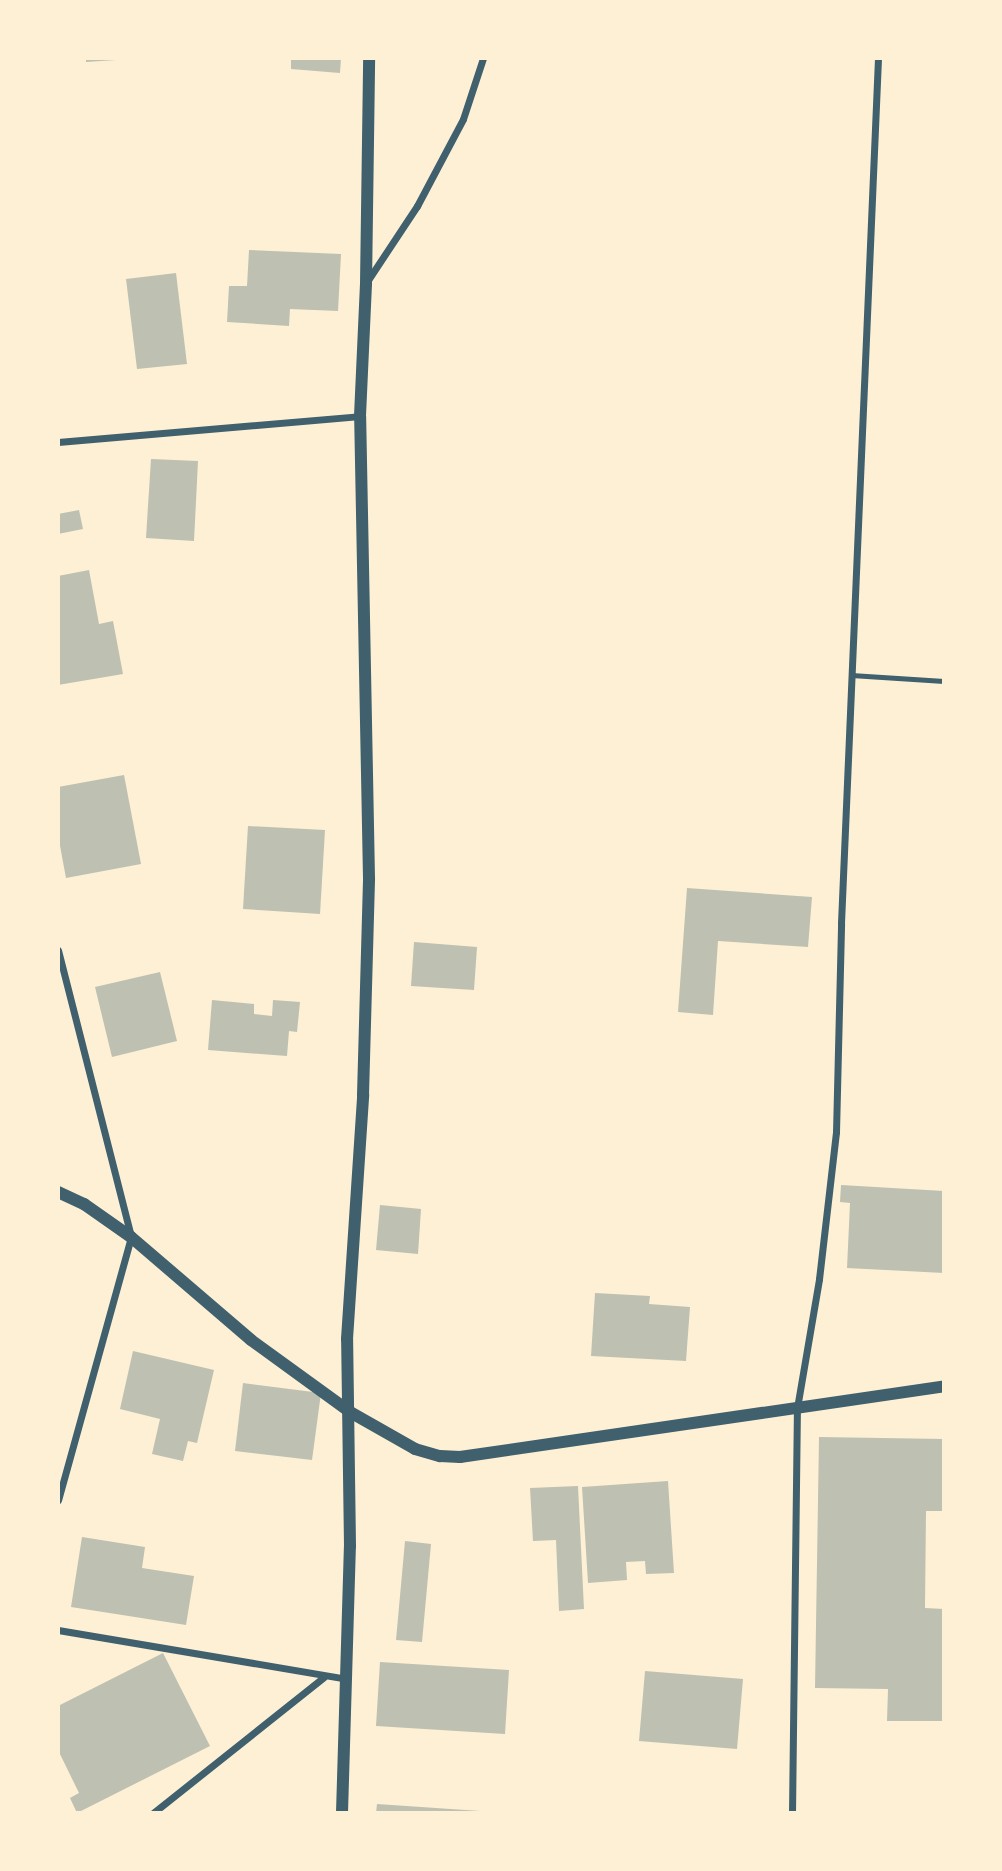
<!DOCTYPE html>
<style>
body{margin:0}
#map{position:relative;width:1002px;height:1871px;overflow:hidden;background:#fdf0d5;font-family:"Noto Sans",sans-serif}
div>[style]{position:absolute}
.building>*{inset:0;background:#bec0b2}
.service>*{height:5px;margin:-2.5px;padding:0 2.5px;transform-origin:2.5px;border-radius:2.5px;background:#3f606c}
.minor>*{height:7px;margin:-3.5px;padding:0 3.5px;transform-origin:3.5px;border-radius:3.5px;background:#3f606c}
.tertiary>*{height:12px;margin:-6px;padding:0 6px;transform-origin:6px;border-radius:6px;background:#3f606c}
span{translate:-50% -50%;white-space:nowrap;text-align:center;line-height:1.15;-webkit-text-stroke:7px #fdf0d5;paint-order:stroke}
.frame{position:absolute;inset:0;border:60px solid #fdf0d5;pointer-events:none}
</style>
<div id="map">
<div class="building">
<div style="clip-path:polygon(86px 58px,116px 58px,116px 60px,86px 62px)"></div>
<div style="clip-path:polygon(291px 58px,341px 58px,340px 73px,291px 69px)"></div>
<div style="clip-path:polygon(249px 250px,341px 254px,338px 311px,290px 309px,289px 326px,227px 322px,229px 286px,247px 286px)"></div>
<div style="clip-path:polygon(176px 273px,187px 364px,137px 369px,126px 279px)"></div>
<div style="clip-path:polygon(151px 459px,198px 461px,194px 541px,146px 538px)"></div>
<div style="clip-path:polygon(79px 510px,83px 529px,58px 534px,58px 514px)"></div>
<div style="clip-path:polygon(89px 570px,99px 624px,113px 621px,123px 674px,58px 685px,58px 576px)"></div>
<div style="clip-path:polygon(124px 775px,141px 864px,66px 878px,58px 835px,58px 787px)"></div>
<div style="clip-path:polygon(248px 826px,325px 830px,320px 914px,243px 909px)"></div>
<div style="clip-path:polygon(687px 888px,812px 897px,808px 947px,718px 941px,713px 1015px,678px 1012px)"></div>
<div style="clip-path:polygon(414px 942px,477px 947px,474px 990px,411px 986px)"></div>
<div style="clip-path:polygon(160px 972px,177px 1041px,112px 1057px,95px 987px)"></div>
<div style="clip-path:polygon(212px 1000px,254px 1004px,254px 1014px,272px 1016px,273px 1000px,300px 1002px,297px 1032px,289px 1031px,287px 1056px,208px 1050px)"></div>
<div style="clip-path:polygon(841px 1185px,944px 1191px,944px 1273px,847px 1268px,850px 1203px,840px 1202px)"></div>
<div style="clip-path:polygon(380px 1205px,421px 1209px,418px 1254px,376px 1250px)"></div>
<div style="clip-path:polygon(595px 1293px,650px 1296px,649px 1304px,690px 1307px,686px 1361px,591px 1356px)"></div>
<div style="clip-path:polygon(133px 1351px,214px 1370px,197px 1443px,188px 1441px,183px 1461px,152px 1454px,160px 1419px,120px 1409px)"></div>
<div style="clip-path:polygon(243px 1383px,321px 1393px,312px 1460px,235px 1451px)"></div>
<div style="clip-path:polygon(819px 1437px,944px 1439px,944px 1511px,926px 1511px,925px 1608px,944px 1609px,944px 1721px,887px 1721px,888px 1689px,815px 1688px)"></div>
<div style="clip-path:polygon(668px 1481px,674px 1573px,646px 1574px,645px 1561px,626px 1562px,627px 1580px,588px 1583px,582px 1487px)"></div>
<div style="clip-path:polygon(578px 1486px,584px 1609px,559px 1611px,556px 1540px,533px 1541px,530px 1488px)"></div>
<div style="clip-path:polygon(82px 1537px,145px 1547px,142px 1568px,194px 1576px,186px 1625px,71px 1607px)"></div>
<div style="clip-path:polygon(405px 1541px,431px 1544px,422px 1642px,396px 1640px)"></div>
<div style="clip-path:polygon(163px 1653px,210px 1746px,77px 1813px,70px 1798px,79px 1793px,58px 1750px,58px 1706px)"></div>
<div style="clip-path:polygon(380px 1662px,509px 1670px,505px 1734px,376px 1726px)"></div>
<div style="clip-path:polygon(645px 1671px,743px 1679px,737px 1749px,639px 1741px)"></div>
<div style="clip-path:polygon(377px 1804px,480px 1811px,479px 1813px,376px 1813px)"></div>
</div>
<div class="service">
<div style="left:851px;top:675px;width:93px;rotate:3.7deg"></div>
</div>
<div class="minor">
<div style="left:368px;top:280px;width:89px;rotate:-56.5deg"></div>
<div style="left:417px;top:206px;width:98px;rotate:-62.1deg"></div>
<div style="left:463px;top:119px;width:64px;rotate:-71.8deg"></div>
<div style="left:58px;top:442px;width:303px;rotate:-4.9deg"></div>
<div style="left:58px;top:950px;width:296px;rotate:75.7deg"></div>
<div style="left:131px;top:1237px;width:273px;rotate:105.5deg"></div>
<div style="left:58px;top:1630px;width:293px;rotate:9.6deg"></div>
<div style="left:153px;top:1813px;width:218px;rotate:-38.5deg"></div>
<div style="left:792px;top:1813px;width:405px;rotate:-89.3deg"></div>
<div style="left:797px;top:1408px;width:131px;rotate:-80.3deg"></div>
<div style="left:819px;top:1279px;width:148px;rotate:-83.4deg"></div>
<div style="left:836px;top:1132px;width:209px;rotate:-88.6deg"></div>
<div style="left:841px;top:923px;width:866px;rotate:-87.55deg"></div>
</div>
<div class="tertiary">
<div style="left:58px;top:1192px;width:29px;rotate:25deg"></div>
<div style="left:84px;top:1204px;width:57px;rotate:35.1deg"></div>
<div style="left:131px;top:1237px;width:158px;rotate:40.6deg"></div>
<div style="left:251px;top:1340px;width:122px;rotate:36deg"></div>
<div style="left:350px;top:1412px;width:75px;rotate:29.6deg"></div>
<div style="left:415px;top:1449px;width:26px;rotate:16deg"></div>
<div style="left:440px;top:1456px;width:20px;rotate:3deg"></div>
<div style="left:460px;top:1457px;width:489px;rotate:-8.3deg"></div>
<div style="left:342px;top:1813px;width:267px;rotate:-88.3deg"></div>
<div style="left:350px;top:1546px;width:207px;rotate:-90.8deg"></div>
<div style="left:347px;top:1339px;width:245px;rotate:-86.2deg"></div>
<div style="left:363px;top:1095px;width:217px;rotate:-88.4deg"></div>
<div style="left:369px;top:878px;width:462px;rotate:-91.1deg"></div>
<div style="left:360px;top:416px;width:132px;rotate:-87.4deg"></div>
<div style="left:366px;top:284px;width:226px;rotate:-89.2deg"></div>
</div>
<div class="frame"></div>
</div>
